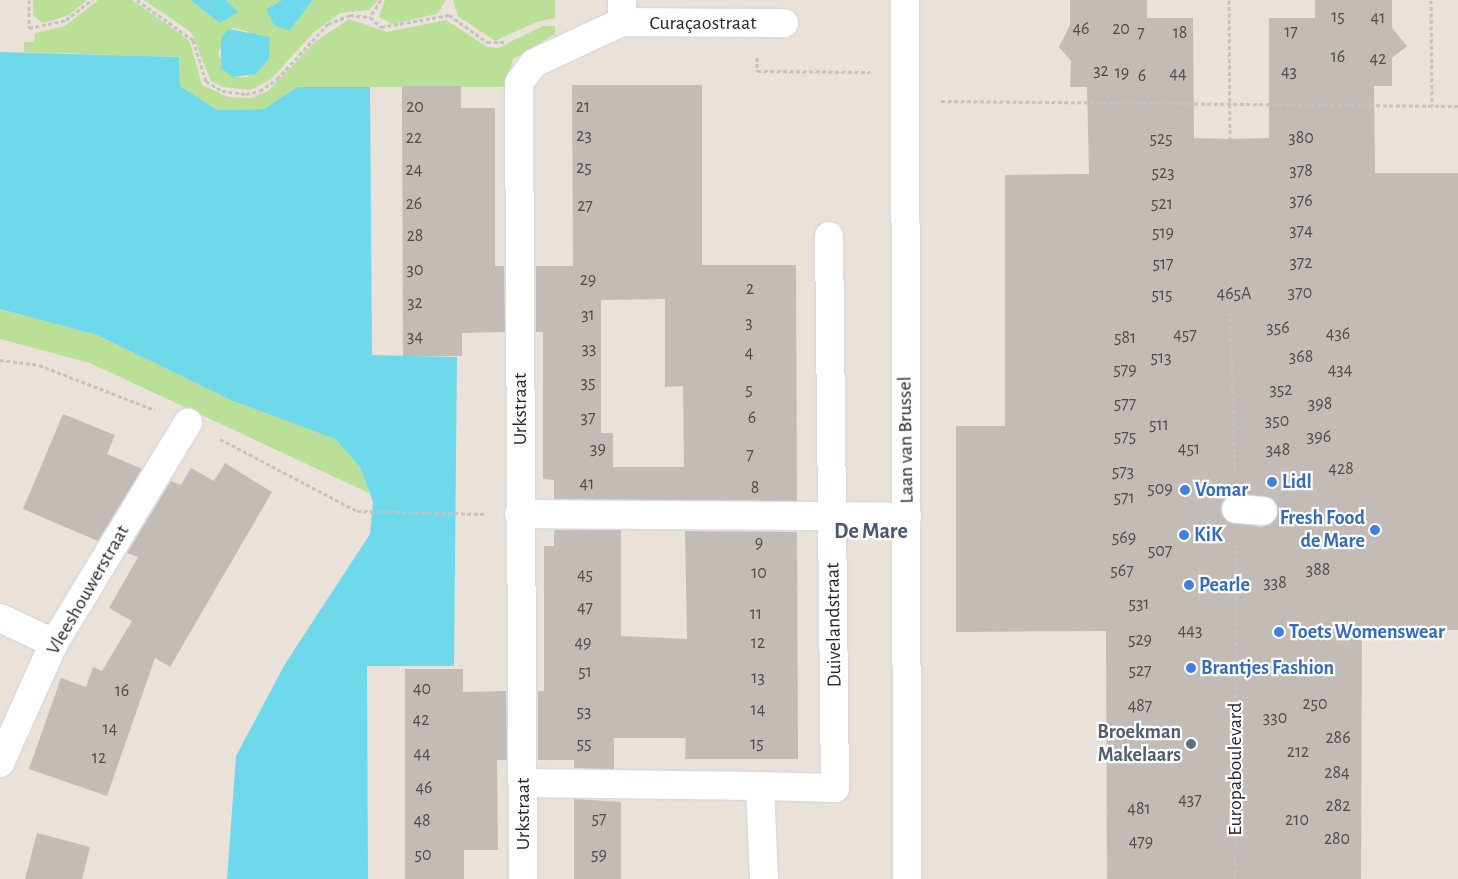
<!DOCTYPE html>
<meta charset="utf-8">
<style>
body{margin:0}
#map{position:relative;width:1458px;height:879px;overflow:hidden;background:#eae1d9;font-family:"Alegreya Sans",sans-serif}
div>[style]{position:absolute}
.green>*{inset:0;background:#b9e096}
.water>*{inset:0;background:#6ed9eb}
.building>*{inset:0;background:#c2bbb6}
.path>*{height:3px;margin-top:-1.5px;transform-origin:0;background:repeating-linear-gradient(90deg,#c3c3c3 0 4px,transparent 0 6.5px)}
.roads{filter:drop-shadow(0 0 1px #cfd4e1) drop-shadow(0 0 1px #cfd4e1)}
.pedestrian>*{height:28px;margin:-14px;padding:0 14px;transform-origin:14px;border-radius:14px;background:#fff}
.minor>*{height:28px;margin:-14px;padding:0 14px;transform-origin:14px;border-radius:14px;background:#fff}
.tertiary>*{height:28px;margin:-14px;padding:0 14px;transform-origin:14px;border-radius:14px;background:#fff}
.dots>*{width:14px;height:14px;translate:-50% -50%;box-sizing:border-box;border:2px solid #fff;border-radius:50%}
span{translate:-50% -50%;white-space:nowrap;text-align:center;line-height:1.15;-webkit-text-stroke:4.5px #fff;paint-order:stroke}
.number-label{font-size:18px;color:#4e4d4c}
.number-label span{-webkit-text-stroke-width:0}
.street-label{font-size:20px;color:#282828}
.shop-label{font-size:20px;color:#366cbe;font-weight:700}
.left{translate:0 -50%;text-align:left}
.right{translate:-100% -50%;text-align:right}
.service-label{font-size:20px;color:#4e5e75;font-weight:700}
.quarter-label{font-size:22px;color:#4a5777;font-weight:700}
</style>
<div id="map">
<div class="green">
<div style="clip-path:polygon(33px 0,87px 0,69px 15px,43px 23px,33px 15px)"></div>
<div style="clip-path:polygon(98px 0,132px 0,181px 34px,190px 42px,202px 85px,228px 97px,250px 98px,268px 91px,316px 41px,349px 19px,387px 32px,446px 20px,487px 47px,498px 48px,543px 26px,555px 26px,555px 34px,513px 59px,505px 87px,297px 87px,264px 109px,217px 110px,180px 86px,179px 57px,24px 52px,24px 42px,34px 42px,35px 33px,65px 26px)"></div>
<div style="clip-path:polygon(evenodd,144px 0,190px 0,220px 23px,237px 12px,226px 0,282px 0,266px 9px,289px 31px,313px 0,378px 0,369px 10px,340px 13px,313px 33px,270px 80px,250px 90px,223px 87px,211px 81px,191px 32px,144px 0,234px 28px,249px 32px,248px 77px,233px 77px,218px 54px,229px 29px,234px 28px)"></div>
<div style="clip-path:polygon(385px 0,446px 0,437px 14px,392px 24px,379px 17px)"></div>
<div style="clip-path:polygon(453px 0,555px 0,555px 18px,536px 22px,495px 41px,458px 16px)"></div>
<div style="clip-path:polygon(0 309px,97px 335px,233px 401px,335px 439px,360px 467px,369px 493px,90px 363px,0 339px)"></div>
</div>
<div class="water">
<div style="clip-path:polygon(190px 0,226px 0,238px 12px,220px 23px)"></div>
<div style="clip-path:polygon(282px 0,313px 0,289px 31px,274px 25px,266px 9px)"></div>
<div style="clip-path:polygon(229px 29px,270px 37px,269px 58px,256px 74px,233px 77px,221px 68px,221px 37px)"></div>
<div style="clip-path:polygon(0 52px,179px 57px,180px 86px,217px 110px,264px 109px,297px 87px,370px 87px,372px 355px,457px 357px,454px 666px,367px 666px,368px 879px,227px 879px,236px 756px,285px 664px,370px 534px,373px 502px,360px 467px,335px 439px,233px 401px,97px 335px,0 309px)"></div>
</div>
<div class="building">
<div style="clip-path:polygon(evenodd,1070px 0,1147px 0,1147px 18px,1193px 18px,1194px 138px,1230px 139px,1269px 138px,1269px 18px,1315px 18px,1315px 0,1392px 0,1392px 28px,1407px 46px,1392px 58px,1392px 86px,1374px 86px,1375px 173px,1458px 173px,1458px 630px,1362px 630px,1361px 879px,1107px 879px,1106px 631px,956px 632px,956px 426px,1005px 426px,1005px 175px,1089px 174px,1087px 87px,1070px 87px,1071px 61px,1059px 47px,1070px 25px,1070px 0,1237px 493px,1271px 498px,1277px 505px,1276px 519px,1262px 527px,1228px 522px,1221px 507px,1229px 495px,1237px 493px)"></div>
<div style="clip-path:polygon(evenodd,572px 85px,702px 85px,702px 265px,796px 265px,797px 501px,554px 499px,554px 480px,543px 479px,543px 332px,536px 332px,536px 266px,573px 266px,572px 85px,665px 299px,665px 387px,683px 386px,684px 467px,613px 467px,613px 433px,601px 433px,601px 300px,665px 299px)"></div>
<div style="clip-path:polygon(402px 86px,461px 86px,461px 108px,495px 108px,495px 266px,504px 266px,505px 332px,462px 333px,462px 356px,403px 356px)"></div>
<div style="clip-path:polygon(63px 414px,115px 435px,107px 454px,142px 469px,98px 541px,23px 509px)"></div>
<div style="clip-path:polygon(225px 463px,272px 492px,170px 667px,155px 658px,107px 796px,29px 769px,61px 678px,86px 687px,93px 667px,102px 671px,132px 621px,109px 608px,138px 557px,127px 553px,171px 481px,181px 485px,191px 468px,214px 481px)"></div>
<div style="clip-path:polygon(554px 530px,621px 530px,621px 636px,687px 639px,685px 531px,797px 532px,798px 759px,685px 759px,686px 738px,614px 738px,614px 769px,574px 768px,574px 760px,538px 760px,538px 691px,544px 691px,544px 546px,554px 546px)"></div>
<div style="clip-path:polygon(405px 669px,463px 669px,463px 692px,506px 691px,507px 760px,497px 760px,498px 850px,464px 850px,464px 879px,405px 879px)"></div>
<div style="clip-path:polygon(574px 799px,621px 802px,621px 879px,574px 879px)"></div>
<div style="clip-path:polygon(37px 833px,90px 847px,82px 879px,25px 879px)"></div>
</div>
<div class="path">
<div style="left:29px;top:0;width:28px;rotate:90deg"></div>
<div style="left:29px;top:28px;width:38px;rotate:-12deg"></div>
<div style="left:66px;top:20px;width:33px;rotate:-38deg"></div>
<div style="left:137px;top:0;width:69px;rotate:35.5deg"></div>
<div style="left:193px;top:40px;width:43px;rotate:72.4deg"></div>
<div style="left:206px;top:81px;width:19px;rotate:32deg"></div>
<div style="left:222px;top:91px;width:24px;rotate:7deg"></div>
<div style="left:246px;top:94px;width:14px;rotate:-12deg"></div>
<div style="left:260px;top:91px;width:21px;rotate:-35deg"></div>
<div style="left:277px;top:79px;width:75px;rotate:-47.2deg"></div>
<div style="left:328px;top:24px;width:24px;rotate:-22deg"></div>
<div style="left:350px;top:15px;width:20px;rotate:6deg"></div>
<div style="left:381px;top:0;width:20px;rotate:123deg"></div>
<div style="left:370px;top:17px;width:15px;rotate:42deg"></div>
<div style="left:381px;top:27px;width:69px;rotate:-10deg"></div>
<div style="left:449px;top:15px;width:47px;rotate:35.4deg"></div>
<div style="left:487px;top:42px;width:17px"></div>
<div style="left:1229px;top:0;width:139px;rotate:89.6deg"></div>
<div style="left:1431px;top:0;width:106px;rotate:89.5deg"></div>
<div style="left:757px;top:57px;width:14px;rotate:90deg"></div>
<div style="left:757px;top:71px;width:113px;rotate:0.5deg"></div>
<div style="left:941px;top:101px;width:517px;rotate:0.55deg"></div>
<div style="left:1230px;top:312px;width:161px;rotate:88.2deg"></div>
<div style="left:0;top:360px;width:39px;rotate:7deg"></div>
<div style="left:39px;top:365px;width:124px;rotate:21.2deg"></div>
<div style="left:220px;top:439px;width:155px;rotate:27.7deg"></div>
<div style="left:357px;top:511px;width:127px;rotate:1.4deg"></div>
<div style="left:1235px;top:879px;width:334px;rotate:-89.8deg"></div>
</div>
<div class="roads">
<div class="pedestrian">
<div style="left:1236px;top:509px;width:27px;rotate:4deg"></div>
<div style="left:519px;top:514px;width:388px;rotate:0.4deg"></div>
<div style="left:760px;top:786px;width:75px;rotate:1.5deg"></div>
<div style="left:835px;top:788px;width:552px;rotate:-90.62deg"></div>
</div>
<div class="minor">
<div style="left:622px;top:22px;width:162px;rotate:0.4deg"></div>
<div style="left:0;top:618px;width:60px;rotate:24.8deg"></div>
<div style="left:0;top:763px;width:132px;rotate:-65.8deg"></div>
<div style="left:54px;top:643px;width:258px;rotate:-58.7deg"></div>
<div style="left:523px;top:783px;width:237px;rotate:0.7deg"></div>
<div style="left:760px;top:786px;width:93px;rotate:87.5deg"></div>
<div style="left:523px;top:879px;width:796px;rotate:-90.29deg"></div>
<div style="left:519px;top:83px;width:25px;rotate:-53deg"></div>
<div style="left:534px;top:63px;width:97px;rotate:-25deg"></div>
<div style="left:622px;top:22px;width:22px;rotate:-90deg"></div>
</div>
<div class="tertiary">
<div style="left:905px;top:0;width:879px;rotate:89.87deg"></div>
</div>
</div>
<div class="dots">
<div style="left:1272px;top:482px;background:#3f7fe0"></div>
<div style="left:1185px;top:490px;background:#3f7fe0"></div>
<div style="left:1375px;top:530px;background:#3f7fe0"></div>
<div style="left:1184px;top:535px;background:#3f7fe0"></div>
<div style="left:1189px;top:585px;background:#3f7fe0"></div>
<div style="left:1279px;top:632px;background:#3f7fe0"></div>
<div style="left:1191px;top:668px;background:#3f7fe0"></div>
<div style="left:1191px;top:744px;background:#5c6f8a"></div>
</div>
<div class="number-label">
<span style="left:1338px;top:17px">15</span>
<span style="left:1378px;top:18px">41</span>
<span style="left:1081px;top:29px">46</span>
<span style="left:1121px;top:29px">20</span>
<span style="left:1291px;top:32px">17</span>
<span style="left:1141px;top:33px">7</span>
<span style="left:1180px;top:33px">18</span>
<span style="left:1338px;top:57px">16</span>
<span style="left:1378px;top:59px">42</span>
<span style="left:1101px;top:71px">32</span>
<span style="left:1289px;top:72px">43</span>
<span style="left:1122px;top:73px">19</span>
<span style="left:1178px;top:74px">44</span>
<span style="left:1142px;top:76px">6</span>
<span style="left:415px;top:107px">20</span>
<span style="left:583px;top:107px">21</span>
<span style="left:584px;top:136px">23</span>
<span style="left:414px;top:138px">22</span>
<span style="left:1301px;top:138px">380</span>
<span style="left:1161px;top:139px">525</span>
<span style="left:584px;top:168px">25</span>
<span style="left:414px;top:170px">24</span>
<span style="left:1301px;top:171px">378</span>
<span style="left:1163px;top:173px">523</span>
<span style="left:1301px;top:201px">376</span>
<span style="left:414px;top:204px">26</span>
<span style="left:1162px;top:204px">521</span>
<span style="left:585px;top:206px">27</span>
<span style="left:1301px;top:231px">374</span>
<span style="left:1163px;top:233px">519</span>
<span style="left:415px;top:236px">28</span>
<span style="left:1301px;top:263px">372</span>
<span style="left:1163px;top:264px">517</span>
<span style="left:415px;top:270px">30</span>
<span style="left:588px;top:280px">29</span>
<span style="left:750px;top:289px">2</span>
<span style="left:1300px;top:293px">370</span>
<span style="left:1234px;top:294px">465A</span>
<span style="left:1162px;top:295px">515</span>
<span style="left:415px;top:303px">32</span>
<span style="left:588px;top:315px">31</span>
<span style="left:749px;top:323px">3</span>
<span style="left:1278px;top:328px">356</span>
<span style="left:1338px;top:334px">436</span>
<span style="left:1185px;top:335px">457</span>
<span style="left:415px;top:337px">34</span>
<span style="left:1125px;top:338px">581</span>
<span style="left:589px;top:349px">33</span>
<span style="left:749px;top:353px">4</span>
<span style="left:1301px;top:357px">368</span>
<span style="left:1161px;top:358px">513</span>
<span style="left:1125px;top:370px">579</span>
<span style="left:1340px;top:370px">434</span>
<span style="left:588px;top:383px">35</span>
<span style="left:749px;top:390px">5</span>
<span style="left:1281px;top:390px">352</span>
<span style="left:1125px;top:404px">577</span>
<span style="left:1320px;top:404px">398</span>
<span style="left:588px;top:418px">37</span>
<span style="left:752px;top:418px">6</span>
<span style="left:1277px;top:421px">350</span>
<span style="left:1159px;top:425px">511</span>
<span style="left:1125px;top:437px">575</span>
<span style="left:1319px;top:437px">396</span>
<span style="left:598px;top:449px">39</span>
<span style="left:1189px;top:449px">451</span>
<span style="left:1278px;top:450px">348</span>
<span style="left:750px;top:455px">7</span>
<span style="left:1341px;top:469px">428</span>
<span style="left:1123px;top:472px">573</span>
<span style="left:587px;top:484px">41</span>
<span style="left:755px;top:488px">8</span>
<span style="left:1160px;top:489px">509</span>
<span style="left:1124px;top:498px">571</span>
<span style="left:1124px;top:538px">569</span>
<span style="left:759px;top:543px">9</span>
<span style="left:1160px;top:551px">507</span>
<span style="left:1318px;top:570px">388</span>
<span style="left:1122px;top:571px">567</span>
<span style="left:759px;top:573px">10</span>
<span style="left:585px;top:575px">45</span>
<span style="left:1275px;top:583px">338</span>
<span style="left:1139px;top:604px">531</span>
<span style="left:585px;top:608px">47</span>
<span style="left:756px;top:614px">11</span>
<span style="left:1190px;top:631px">443</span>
<span style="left:1140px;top:640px">529</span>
<span style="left:583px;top:643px">49</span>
<span style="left:758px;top:643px">12</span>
<span style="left:1140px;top:671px">527</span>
<span style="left:585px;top:672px">51</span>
<span style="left:758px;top:678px">13</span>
<span style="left:422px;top:689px">40</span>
<span style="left:122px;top:691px">16</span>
<span style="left:1315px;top:704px">250</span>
<span style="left:1140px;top:706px">487</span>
<span style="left:758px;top:710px">14</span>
<span style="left:584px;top:712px">53</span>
<span style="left:1275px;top:718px">330</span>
<span style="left:421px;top:720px">42</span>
<span style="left:110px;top:729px">14</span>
<span style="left:1338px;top:738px">286</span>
<span style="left:584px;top:744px">55</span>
<span style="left:757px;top:744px">15</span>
<span style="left:1298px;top:752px">212</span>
<span style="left:422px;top:754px">44</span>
<span style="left:99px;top:758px">12</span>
<span style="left:1337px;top:773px">284</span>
<span style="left:424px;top:788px">46</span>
<span style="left:1190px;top:800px">437</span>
<span style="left:1338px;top:806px">282</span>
<span style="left:1139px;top:809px">481</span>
<span style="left:599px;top:819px">57</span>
<span style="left:1297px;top:820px">210</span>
<span style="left:422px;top:821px">48</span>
<span style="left:1337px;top:839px">280</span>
<span style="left:1141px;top:842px">479</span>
<span style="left:423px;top:855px">50</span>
<span style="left:599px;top:855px">59</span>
</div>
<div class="street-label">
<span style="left:703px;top:23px">Curaçaostraat</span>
<span style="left:520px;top:409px;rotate:-90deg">Urkstraat</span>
<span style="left:906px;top:440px;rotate:-91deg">Laan van Brussel</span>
<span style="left:88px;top:590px;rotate:-60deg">Vleeshouwerstraat</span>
<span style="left:834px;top:625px;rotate:-91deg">Duivelandstraat</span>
<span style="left:1235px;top:769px;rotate:-90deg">Europaboulevard</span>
<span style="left:523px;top:814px;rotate:-90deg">Urkstraat</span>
</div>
<div class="shop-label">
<span class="left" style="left:1282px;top:482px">Lidl</span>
<span class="left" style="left:1195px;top:490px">Vomar</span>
<span class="right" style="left:1365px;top:530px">Fresh Food<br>de Mare</span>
<span class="left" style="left:1194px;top:535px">KiK</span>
<span class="left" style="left:1199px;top:585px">Pearle</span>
<span class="left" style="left:1289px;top:632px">Toets Womenswear</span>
<span class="left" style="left:1201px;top:668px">Brantjes Fashion</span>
</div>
<div class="service-label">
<span class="right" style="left:1181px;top:744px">Broekman<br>Makelaars</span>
</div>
<div class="quarter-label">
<span style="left:871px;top:532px">De Mare</span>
</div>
</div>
